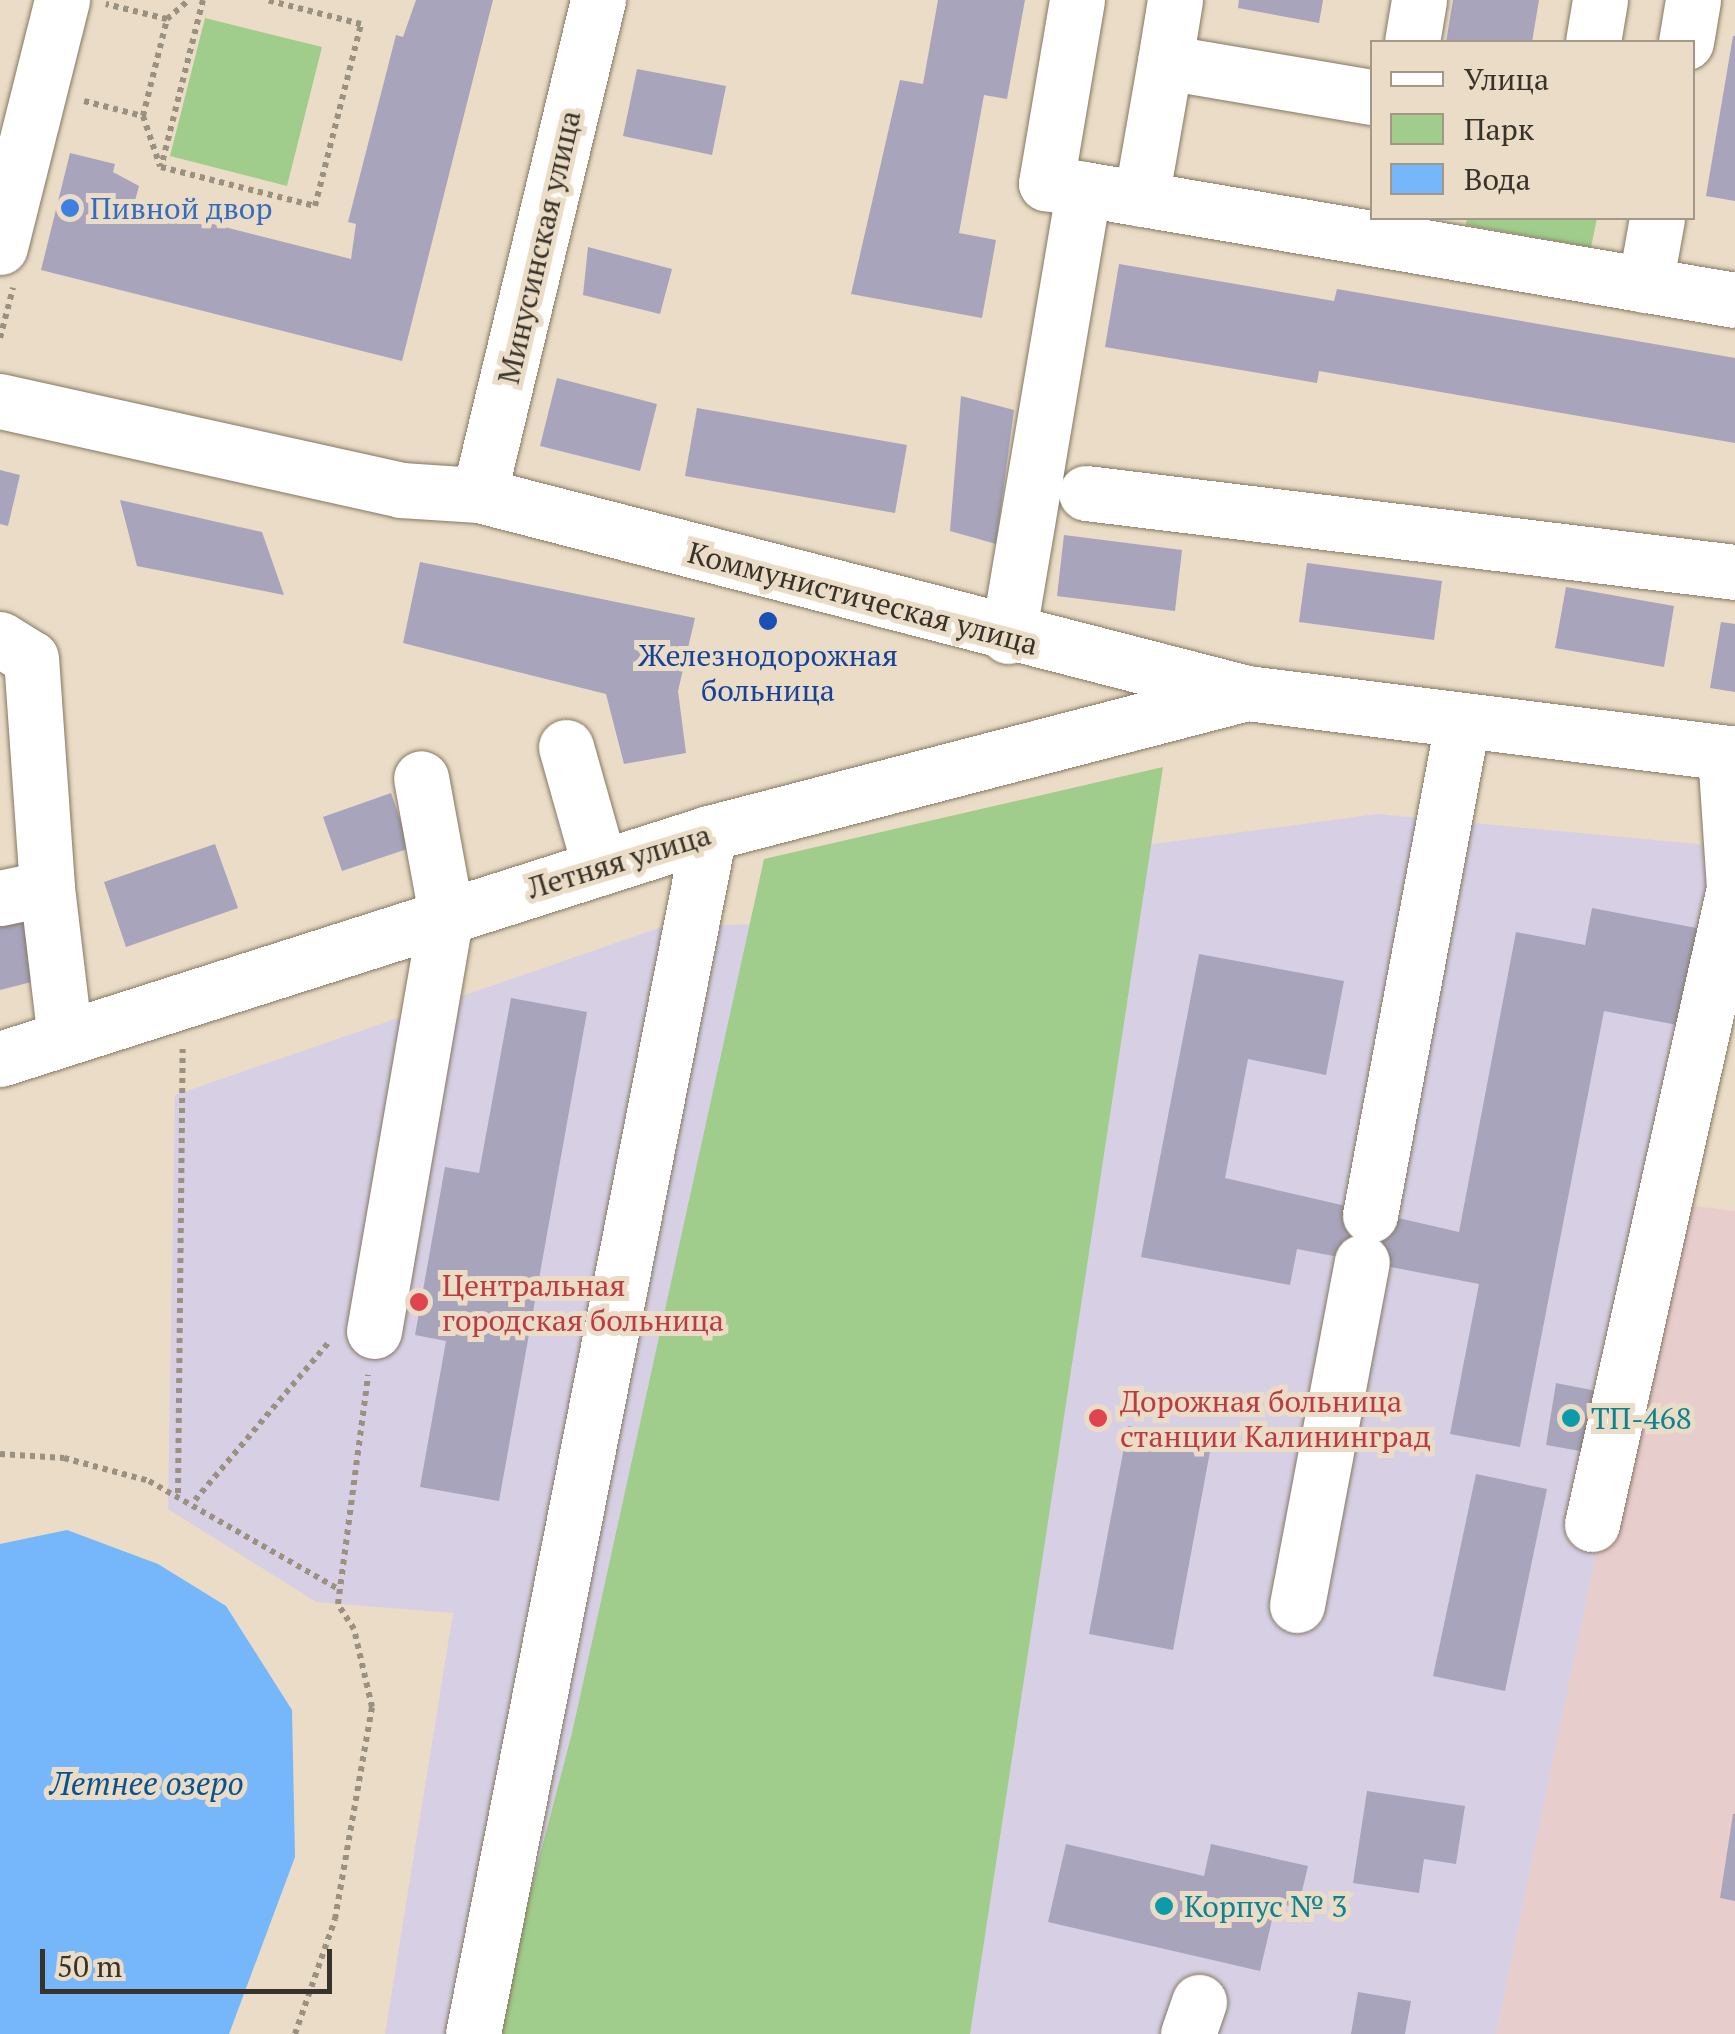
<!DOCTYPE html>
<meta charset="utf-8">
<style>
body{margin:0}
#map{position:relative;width:1735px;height:2034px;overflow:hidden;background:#eadcc6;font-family:"PT Serif",serif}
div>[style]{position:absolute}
.commercial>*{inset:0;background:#e8cdcd}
.medical>*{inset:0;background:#d7d0e5}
.green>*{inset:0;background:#a0cd8b}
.water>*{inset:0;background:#75b7fa}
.building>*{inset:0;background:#a7a4bc}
.path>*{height:6px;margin-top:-3px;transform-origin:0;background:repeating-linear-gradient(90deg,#9b9181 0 5px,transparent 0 10px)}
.roads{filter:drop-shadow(0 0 2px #857864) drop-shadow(0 0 2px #857864)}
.minor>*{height:55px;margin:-27.5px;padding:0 27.5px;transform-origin:27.5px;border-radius:27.5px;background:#fff}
.major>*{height:55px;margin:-27.5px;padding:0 27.5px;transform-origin:27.5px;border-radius:27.5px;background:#fff}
.dots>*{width:28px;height:28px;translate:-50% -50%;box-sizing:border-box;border:5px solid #eadcc6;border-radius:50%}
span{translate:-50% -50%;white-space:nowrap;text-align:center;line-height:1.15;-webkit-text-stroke:10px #eadcc6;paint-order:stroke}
.shop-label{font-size:30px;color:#366cbe}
.left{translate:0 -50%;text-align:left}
.street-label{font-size:30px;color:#38332a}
.transit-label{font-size:30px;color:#164399}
.health-label{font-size:30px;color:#be3a42}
.culture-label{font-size:30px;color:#0d838f}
.water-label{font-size:32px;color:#08538f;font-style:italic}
.legend{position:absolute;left:1370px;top:40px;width:325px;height:180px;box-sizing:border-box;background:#eadcc6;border:2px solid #a39888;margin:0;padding:12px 18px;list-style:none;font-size:30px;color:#38332a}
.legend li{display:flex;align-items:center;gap:20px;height:50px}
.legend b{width:50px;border:2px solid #a39888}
.scale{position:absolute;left:40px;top:1949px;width:292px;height:45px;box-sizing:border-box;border:5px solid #38332a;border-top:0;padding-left:12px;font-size:30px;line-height:35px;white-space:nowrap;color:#38332a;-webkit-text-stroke:8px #eadcc6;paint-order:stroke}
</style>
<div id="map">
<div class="commercial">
<div style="clip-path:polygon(1668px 1203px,1735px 1211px,1735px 2034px,1496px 2034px)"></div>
</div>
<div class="medical">
<div style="clip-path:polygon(evenodd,1377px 814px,1731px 847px,1735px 885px,1496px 2034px,385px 2034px,453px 1613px,316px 1602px,168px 1509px,175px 1095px,662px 927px,783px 923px,789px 893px,1377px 814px,1557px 1383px,1597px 1391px,1546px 1445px,1546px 1444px,1557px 1383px)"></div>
</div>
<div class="green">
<div style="clip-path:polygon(205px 18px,322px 47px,287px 186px,170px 156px)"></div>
<div style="clip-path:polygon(1467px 218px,1597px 218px,1591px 247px,1466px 225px)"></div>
<div style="clip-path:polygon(1163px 767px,970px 2034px,493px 2034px,572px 1733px,764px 859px)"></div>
</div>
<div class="water">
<div style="clip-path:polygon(67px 1530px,158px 1564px,226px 1606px,292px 1710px,295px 1857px,229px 2034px,0 2034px,0 1544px)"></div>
</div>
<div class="building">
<div style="clip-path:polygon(416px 0,493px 0,402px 361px,41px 270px,70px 153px,115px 164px,113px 172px,139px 186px,134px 204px,351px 259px,356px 224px,348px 222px,396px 35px,403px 37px)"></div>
<div style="clip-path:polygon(938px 0,1025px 0,1007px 99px,984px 95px,959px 233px,996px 240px,982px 318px,851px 294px,900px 80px,923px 84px)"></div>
<div style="clip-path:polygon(1239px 0,1323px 0,1319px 23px,1238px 8px)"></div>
<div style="clip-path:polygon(1453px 0,1539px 0,1532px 42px,1446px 42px)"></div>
<div style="clip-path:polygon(1733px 36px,1735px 36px,1735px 201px,1706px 196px)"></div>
<div style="clip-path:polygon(637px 69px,726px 86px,712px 155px,623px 136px)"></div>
<div style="clip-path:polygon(588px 247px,672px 269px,660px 314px,583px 295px)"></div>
<div style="clip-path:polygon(1119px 264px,1334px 301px,1337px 289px,1735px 358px,1735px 443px,1319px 371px,1317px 383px,1105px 347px)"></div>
<div style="clip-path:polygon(557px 378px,657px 404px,640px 471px,540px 446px)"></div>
<div style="clip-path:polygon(961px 396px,1014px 410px,996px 544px,950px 531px)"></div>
<div style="clip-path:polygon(697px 408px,907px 445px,895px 513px,685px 476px)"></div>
<div style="clip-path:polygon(0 470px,20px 475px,8px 526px,0 524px)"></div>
<div style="clip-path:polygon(120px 500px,262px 532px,284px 595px,137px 566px)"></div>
<div style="clip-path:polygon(1064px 535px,1182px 550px,1175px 611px,1057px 596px)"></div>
<div style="clip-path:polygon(420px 562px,695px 618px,678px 691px,686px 753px,624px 764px,606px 694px,403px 643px)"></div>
<div style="clip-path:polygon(1307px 563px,1442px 581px,1434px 640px,1299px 622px)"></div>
<div style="clip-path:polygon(1566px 587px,1674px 606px,1664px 667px,1555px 648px)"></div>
<div style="clip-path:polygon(1721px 622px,1735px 624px,1735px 692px,1710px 688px)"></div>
<div style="clip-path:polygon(391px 793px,410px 848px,342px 871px,323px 817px)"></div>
<div style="clip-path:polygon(215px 844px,238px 908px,126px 947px,104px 882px)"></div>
<div style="clip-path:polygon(1592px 908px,1717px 932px,1698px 1029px,1604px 1011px,1520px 1447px,1450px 1434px,1479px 1284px,1297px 1249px,1290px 1285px,1141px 1257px,1199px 954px,1344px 981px,1326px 1075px,1248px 1059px,1225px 1178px,1459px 1232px,1516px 932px,1585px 945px)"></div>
<div style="clip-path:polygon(26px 909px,43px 979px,0 990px,0 915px)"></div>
<div style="clip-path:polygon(511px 998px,587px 1012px,499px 1501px,420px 1487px,446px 1341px,415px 1335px,445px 1167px,479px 1173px)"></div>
<div style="clip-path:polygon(1556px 1383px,1597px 1391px,1586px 1452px,1546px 1445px)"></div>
<div style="clip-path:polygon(1128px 1426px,1212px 1441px,1173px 1650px,1089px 1634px)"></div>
<div style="clip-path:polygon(1476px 1474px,1547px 1489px,1505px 1691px,1433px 1676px)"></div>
<div style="clip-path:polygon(1367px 1791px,1465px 1806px,1456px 1864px,1424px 1859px,1419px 1893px,1353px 1883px)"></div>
<div style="clip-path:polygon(1733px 1814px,1735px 1814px,1735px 1901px,1720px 1898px)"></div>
<div style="clip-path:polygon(1066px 1844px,1204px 1876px,1211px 1844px,1308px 1866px,1298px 1908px,1276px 1903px,1260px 1971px,1048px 1922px)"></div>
<div style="clip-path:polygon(1358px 1992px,1411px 2001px,1405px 2034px,1351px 2034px)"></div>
</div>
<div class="path">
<div style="left:203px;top:0;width:172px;rotate:104.1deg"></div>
<div style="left:161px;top:167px;width:159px;rotate:14.2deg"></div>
<div style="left:315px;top:206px;width:188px;rotate:-75.8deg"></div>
<div style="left:361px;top:24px;width:97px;rotate:-165.7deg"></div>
<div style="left:167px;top:19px;width:29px;rotate:-41deg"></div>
<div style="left:84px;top:101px;width:61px;rotate:14.3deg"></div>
<div style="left:143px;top:116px;width:100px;rotate:-76.1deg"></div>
<div style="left:167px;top:19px;width:63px;rotate:-166.2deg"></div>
<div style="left:143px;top:116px;width:53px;rotate:71.2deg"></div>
<div style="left:0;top:338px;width:52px;rotate:-75.4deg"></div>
<div style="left:0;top:1454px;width:64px;rotate:3.6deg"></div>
<div style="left:64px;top:1458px;width:88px;rotate:15.1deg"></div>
<div style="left:149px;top:1481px;width:220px;rotate:29.7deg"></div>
<div style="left:178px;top:1493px;width:444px;rotate:-89.4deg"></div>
<div style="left:195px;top:1500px;width:209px;rotate:-49.7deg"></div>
<div style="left:295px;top:2034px;width:122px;rotate:-70.8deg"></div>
<div style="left:335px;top:1919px;width:215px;rotate:-80.1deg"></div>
<div style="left:372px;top:1707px;width:80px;rotate:-103deg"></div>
<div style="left:354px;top:1629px;width:30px;rotate:-123deg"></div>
<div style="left:338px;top:1604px;width:231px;rotate:-82.5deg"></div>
</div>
<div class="roads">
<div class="minor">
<div style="left:1077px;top:0;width:186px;rotate:99.6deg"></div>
<div style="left:1046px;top:183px;width:38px;rotate:9deg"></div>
<div style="left:1175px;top:0;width:63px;rotate:99.2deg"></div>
<div style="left:1165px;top:62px;width:210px;rotate:9.6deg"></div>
<div style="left:1412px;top:42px;width:43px;rotate:-80.5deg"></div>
<div style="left:1593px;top:42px;width:43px;rotate:-80.5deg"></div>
<div style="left:1686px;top:42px;width:43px;rotate:-80.5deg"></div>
<div style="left:1141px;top:199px;width:139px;rotate:-80.1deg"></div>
<div style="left:0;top:247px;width:255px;rotate:-75.9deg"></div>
<div style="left:1645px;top:285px;width:68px;rotate:-79.8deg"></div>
<div style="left:1086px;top:493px;width:654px;rotate:6.94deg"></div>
<div style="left:479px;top:495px;width:509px;rotate:-76.48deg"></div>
<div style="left:1008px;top:636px;width:453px;rotate:-80.4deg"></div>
<div style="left:1084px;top:189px;width:660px;rotate:9.68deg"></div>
<div style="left:0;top:639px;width:36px;rotate:32deg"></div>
<div style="left:31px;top:658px;width:231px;rotate:86deg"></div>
<div style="left:566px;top:747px;width:125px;rotate:74.2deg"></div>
<div style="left:0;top:898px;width:48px;rotate:-12deg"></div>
<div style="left:47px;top:888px;width:151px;rotate:83.2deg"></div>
<div style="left:0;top:1059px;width:744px;rotate:-17.68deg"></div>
<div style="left:709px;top:833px;width:556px;rotate:-14.59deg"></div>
<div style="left:1370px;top:1215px;width:499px;rotate:-79.4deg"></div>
<div style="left:374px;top:1331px;width:423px;rotate:-80.2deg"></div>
<div style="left:446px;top:914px;width:138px;rotate:-100.4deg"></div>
<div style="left:1592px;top:1524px;width:652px;rotate:-77.41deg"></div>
<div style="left:1734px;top:888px;width:135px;rotate:-93.8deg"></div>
<div style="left:1297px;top:1605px;width:349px;rotate:-79.3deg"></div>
<div style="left:473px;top:2034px;width:1224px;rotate:-78.88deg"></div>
<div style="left:1188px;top:2034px;width:34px;rotate:-71deg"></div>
</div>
<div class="major">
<div style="left:0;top:401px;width:411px;rotate:12.5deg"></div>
<div style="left:401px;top:490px;width:78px;rotate:3.7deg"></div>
<div style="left:479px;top:495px;width:793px;rotate:14.46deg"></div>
<div style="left:1247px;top:693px;width:492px;rotate:7.1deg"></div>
</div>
</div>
<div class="dots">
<div style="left:70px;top:208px;background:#3f7fe0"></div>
<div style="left:768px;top:621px;background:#1a4fb4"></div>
<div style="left:419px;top:1302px;background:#e0444e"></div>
<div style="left:1098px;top:1418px;background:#e0444e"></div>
<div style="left:1571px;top:1418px;background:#0f9aa8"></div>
<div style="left:1164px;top:1906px;background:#0f9aa8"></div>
</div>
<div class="shop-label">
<span class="left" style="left:90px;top:208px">Пивной двор</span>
</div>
<div class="street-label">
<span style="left:539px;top:247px;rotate:-77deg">Минусинская улица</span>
<span style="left:863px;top:598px;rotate:15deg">Коммунистическая улица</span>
<span style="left:619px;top:861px;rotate:-17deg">Летняя улица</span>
</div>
<div class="transit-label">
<span style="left:768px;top:672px">Железнодорожная<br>больница</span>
</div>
<div class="health-label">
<span class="left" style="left:442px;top:1302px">Центральная<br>городская больница</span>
<span class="left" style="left:1120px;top:1418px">Дорожная больница<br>станции Калининград</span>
</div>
<div class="culture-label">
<span class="left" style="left:1591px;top:1418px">ТП-468</span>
<span class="left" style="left:1184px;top:1906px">Корпус № 3</span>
</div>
<div class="water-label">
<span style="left:147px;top:1783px">Летнее озеро</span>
</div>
<ul class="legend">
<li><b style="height:12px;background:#fff"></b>Улица</li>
<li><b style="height:28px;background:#a0cd8b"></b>Парк</li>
<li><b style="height:28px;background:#75b7fa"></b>Вода</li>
</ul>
<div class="scale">50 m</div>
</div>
